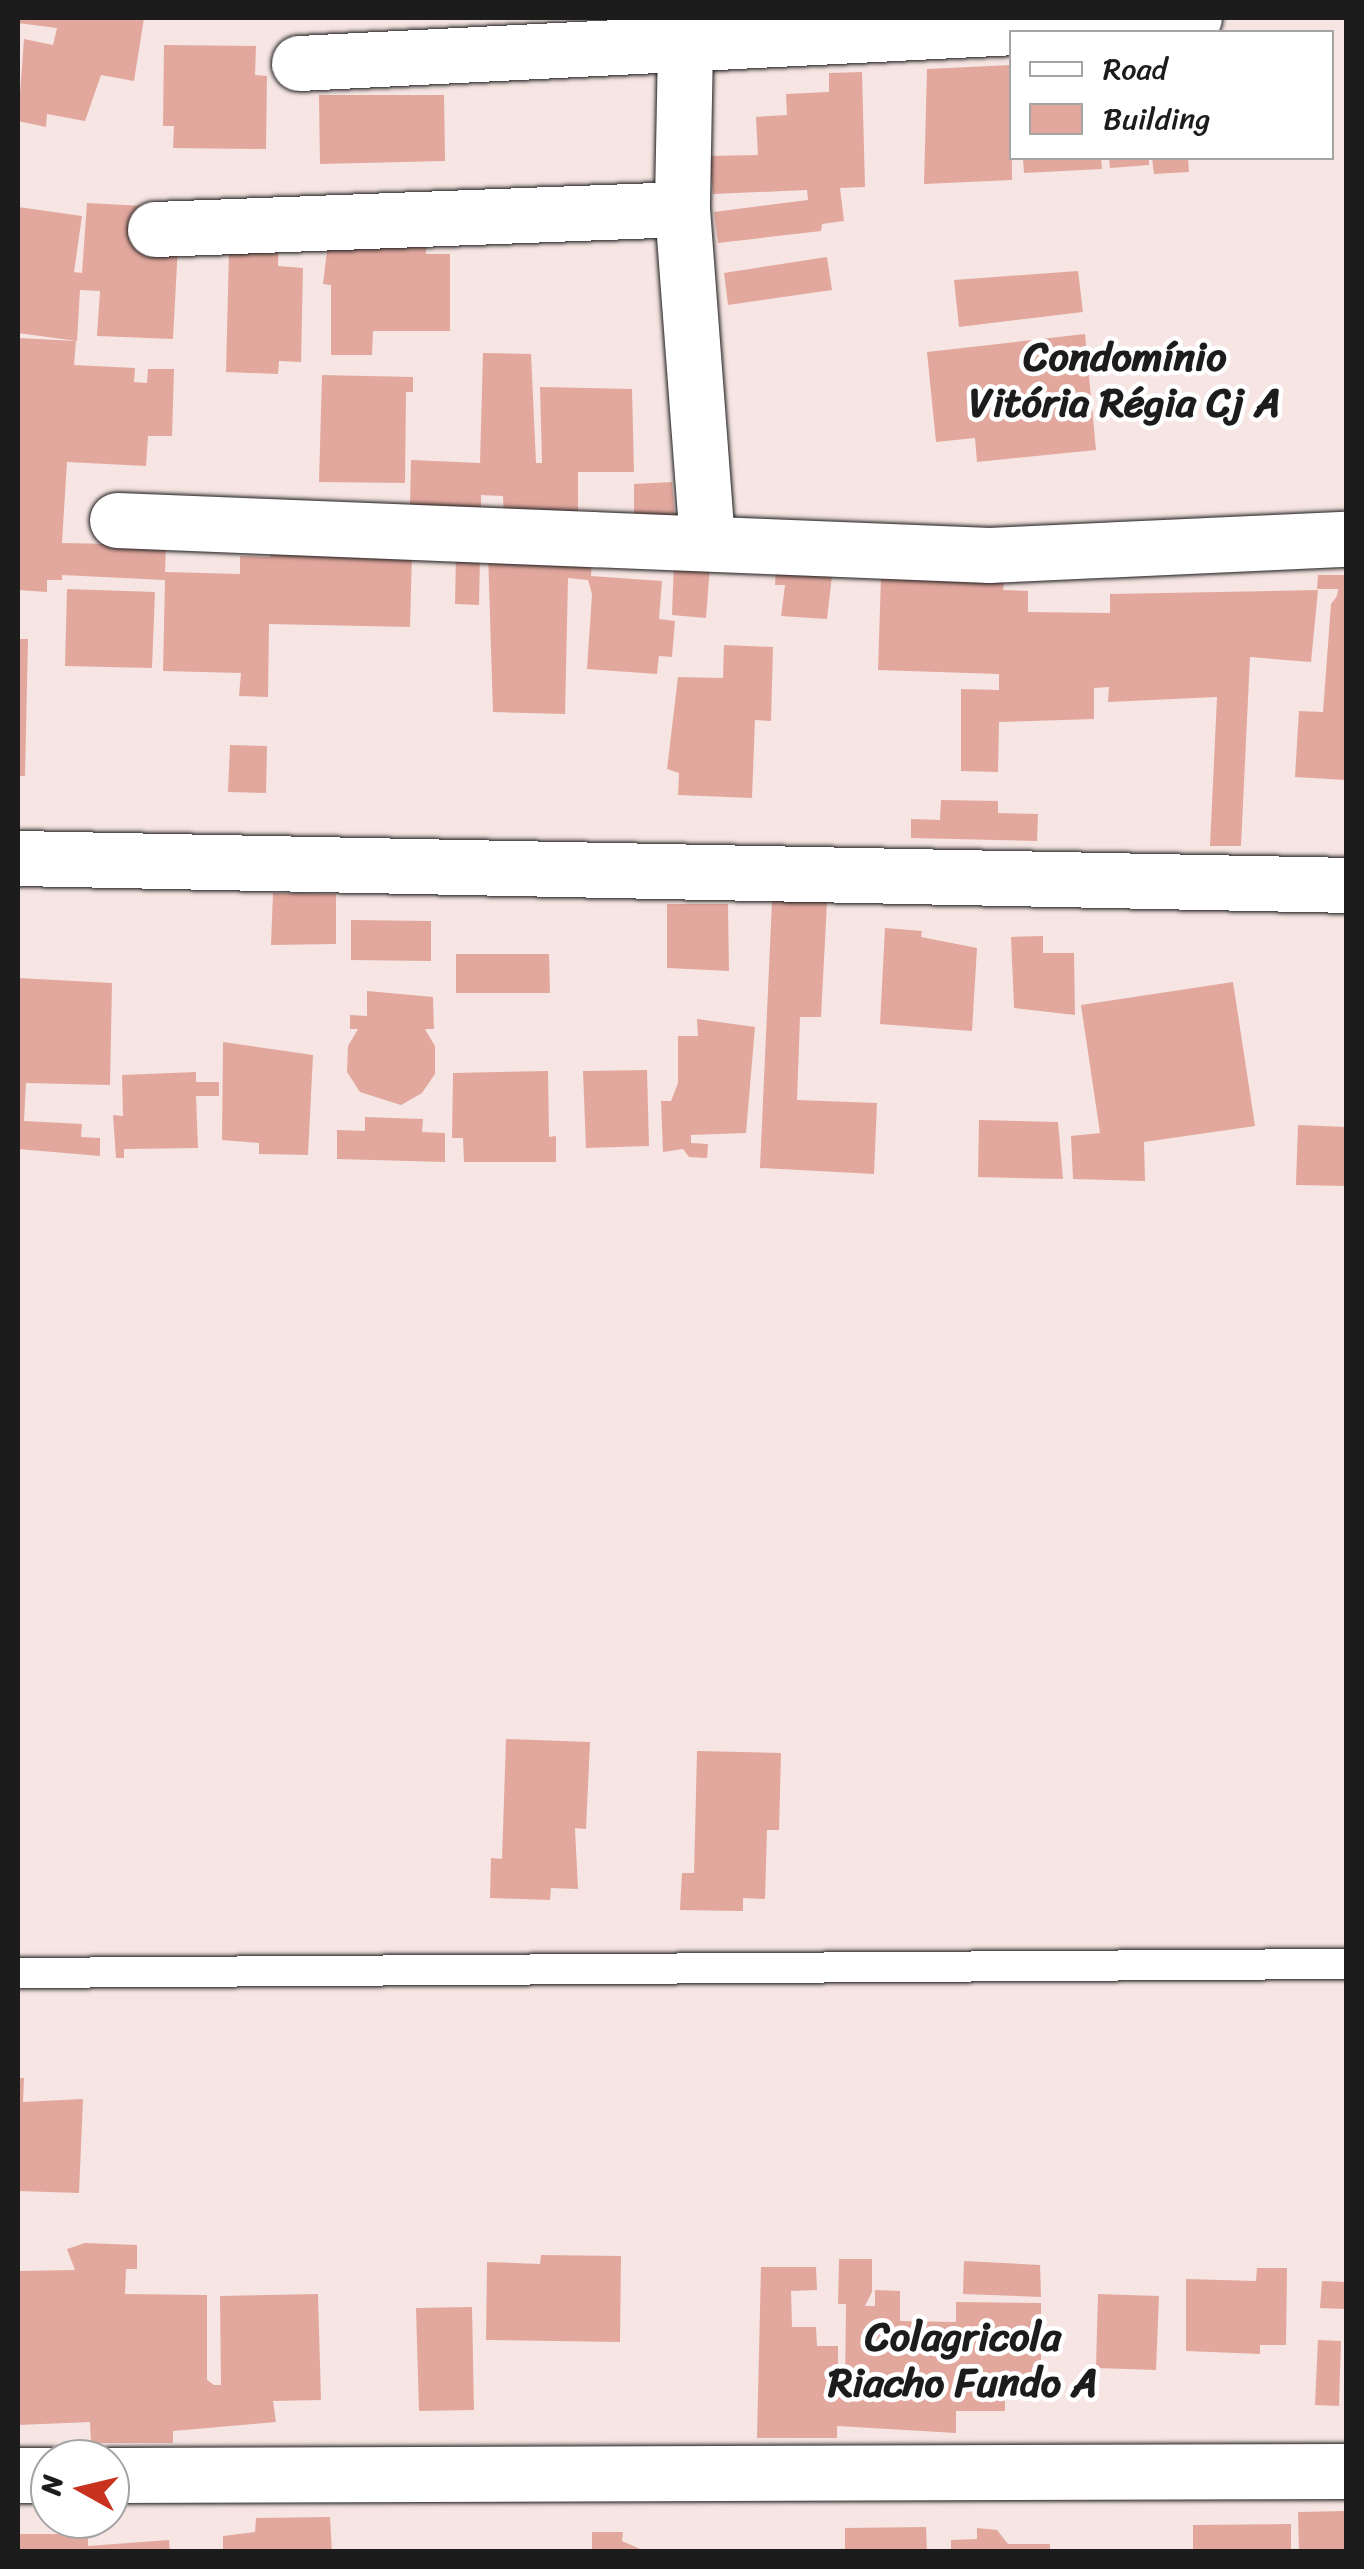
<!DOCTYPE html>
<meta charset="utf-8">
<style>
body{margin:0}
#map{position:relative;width:1364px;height:2569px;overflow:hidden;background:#f6e5e2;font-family:Sriracha,sans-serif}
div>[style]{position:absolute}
.building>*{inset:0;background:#e2a89e}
.roads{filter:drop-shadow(0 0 2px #1c1c1c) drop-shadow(0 0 2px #1c1c1c)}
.lane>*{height:30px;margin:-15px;padding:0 15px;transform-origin:15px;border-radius:15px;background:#fff}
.street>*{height:55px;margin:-27.5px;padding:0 27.5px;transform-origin:27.5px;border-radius:27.5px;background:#fff}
span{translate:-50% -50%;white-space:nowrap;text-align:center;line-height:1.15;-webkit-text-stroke:9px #fff;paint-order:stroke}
.quarter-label{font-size:40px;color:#1c1c1c;font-weight:700}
.frame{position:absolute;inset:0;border:20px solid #1c1c1c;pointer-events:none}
.legend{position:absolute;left:1009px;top:30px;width:325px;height:130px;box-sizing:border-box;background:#fff;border:2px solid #a4a4a4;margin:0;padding:12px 18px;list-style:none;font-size:30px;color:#1c1c1c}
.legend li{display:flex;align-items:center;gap:20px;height:50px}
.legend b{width:50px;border:2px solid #a4a4a4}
.north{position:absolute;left:30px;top:2439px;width:100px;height:100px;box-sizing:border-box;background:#fff;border:2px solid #a4a4a4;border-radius:50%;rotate:278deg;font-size:28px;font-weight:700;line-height:40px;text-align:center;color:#1c1c1c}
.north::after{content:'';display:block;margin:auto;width:35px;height:45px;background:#c8321e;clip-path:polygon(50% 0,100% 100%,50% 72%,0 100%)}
</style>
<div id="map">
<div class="building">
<div style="clip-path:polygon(18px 18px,144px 18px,134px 81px,101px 75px,85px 121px,47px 114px,46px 127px,18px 121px,24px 39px,53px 45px,57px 28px,18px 23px)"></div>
<div style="clip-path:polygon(164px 45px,256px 46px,255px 75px,267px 76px,266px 149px,173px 148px,174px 126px,163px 126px)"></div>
<div style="clip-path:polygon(1011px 65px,1012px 180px,924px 184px,927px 69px)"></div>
<div style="clip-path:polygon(862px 72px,865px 187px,840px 188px,844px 221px,822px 224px,821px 231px,718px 243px,714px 212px,808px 200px,807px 190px,713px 194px,709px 156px,758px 155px,756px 117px,787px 115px,786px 94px,829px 92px,829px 73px)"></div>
<div style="clip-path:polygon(319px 95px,444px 95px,445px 161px,320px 164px)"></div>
<div style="clip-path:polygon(1023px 158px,1101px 158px,1102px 169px,1024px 173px)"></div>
<div style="clip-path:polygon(1109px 158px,1149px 158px,1149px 165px,1110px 168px)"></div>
<div style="clip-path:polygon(1152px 158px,1188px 158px,1189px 172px,1154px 174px)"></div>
<div style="clip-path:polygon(87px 203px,180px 208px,173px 339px,97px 336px,100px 291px,80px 290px,77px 341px,18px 333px,18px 207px,82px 216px,74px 272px,82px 273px)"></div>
<div style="clip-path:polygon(279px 234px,278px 266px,303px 268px,301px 362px,279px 361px,278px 374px,226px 372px,229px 251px)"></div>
<div style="clip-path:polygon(329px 234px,427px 234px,426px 254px,450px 254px,450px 331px,373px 331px,372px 355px,331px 355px,331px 285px,323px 284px)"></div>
<div style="clip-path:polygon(827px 257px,832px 290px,728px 305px,724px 273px)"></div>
<div style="clip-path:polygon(1078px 271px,1083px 312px,959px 327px,954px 280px)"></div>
<div style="clip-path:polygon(1085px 334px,1096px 450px,977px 462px,975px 438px,936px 442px,927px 352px)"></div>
<div style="clip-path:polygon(18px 338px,76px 341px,74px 365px,135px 368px,134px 382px,147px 383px,148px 369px,174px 369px,172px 436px,148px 436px,146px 466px,67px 462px,62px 543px,166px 545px,165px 572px,240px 574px,240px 556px,270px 557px,271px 549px,412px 552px,410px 627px,269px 624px,268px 697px,239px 696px,241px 673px,163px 671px,165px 580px,62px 575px,62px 580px,47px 580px,47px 592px,18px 590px)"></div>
<div style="clip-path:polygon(483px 353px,531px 354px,536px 463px,542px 463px,540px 387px,632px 389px,634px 472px,578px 472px,578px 518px,504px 518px,503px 496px,481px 495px,481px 510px,410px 507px,411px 460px,480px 463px)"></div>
<div style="clip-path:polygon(322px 375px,413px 377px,413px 392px,406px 392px,405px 483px,319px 482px)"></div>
<div style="clip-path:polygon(672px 482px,675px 523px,634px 521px,634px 484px)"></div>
<div style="clip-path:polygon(456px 554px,480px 555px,479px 605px,455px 604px)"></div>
<div style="clip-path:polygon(488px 554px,592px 557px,591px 576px,662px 581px,659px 619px,675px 621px,672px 657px,659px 656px,657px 674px,587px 669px,592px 594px,588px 580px,568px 578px,565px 714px,493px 712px)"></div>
<div style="clip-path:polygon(674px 562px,710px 565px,706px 618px,672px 615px)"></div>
<div style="clip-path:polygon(776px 566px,832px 576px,827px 619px,781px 616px,785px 585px,775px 585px)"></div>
<div style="clip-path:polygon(1318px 575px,1346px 575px,1346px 780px,1295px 777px,1299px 711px,1323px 712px,1331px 604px,1337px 596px,1338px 589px,1317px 589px)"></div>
<div style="clip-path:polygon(881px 577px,1004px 581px,1003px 590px,1028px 591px,1028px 612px,1110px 613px,1110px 594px,1318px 590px,1311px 662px,1250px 657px,1241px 846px,1210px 846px,1217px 697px,1108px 702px,1109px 687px,1094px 688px,1094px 719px,999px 722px,998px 772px,961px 771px,961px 689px,999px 690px,999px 674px,878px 670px)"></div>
<div style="clip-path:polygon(67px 589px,155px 592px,152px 668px,65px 666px)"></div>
<div style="clip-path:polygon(18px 639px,28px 639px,25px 776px,18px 776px)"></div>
<div style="clip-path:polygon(724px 645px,773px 647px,771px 721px,755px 720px,752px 798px,678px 795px,679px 773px,667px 769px,678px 677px,723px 678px)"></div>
<div style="clip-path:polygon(230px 745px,267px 746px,266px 793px,228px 792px)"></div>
<div style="clip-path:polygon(941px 800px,998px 801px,998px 813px,1038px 814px,1037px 841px,911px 838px,911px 819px,940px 820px)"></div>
<div style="clip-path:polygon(273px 893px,336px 894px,336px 944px,271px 945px)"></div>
<div style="clip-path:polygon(772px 901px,827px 902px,821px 1017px,800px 1017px,797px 1100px,877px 1103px,874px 1174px,760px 1168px)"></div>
<div style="clip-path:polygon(667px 904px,728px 904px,729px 971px,667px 968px)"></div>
<div style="clip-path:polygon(351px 920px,431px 921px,431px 961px,351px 960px)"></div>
<div style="clip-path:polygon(885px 928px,922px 931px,921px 937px,977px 948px,972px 1031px,880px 1024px)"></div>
<div style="clip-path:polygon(1043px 936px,1043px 953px,1074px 953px,1075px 1015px,1014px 1008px,1011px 937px)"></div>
<div style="clip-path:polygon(456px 954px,549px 954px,550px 993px,456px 993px)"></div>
<div style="clip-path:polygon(18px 978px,112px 983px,110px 1085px,26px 1083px,24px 1121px,82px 1124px,81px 1137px,100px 1138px,100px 1156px,18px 1149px)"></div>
<div style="clip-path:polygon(1233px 982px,1255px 1126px,1144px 1142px,1145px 1181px,1073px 1179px,1071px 1136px,1100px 1133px,1081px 1005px)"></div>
<div style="clip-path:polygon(367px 991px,433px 997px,434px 1029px,425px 1029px,435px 1046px,435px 1074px,422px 1093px,401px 1105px,360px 1092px,347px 1072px,348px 1046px,358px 1029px,350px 1029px,350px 1015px,367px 1016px)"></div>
<div style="clip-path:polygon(697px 1019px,755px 1027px,746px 1133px,691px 1135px,691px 1143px,708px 1144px,707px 1158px,689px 1157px,683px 1149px,663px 1152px,661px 1101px,671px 1101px,678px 1083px,678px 1036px,698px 1036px)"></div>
<div style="clip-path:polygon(223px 1042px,313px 1055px,308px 1155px,259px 1154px,259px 1143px,222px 1140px)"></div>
<div style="clip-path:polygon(647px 1070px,649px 1146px,586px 1148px,583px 1071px)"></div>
<div style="clip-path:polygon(548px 1071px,549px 1137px,556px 1136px,556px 1162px,464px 1162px,463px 1138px,452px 1138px,453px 1073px)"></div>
<div style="clip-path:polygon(196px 1072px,196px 1082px,219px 1082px,219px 1096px,196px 1096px,198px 1148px,124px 1149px,124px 1158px,116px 1158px,113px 1115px,123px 1116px,122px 1075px)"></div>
<div style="clip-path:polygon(365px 1117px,423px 1119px,422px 1132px,445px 1133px,445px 1162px,337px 1159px,337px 1130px,365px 1131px)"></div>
<div style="clip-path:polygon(979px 1120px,1058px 1122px,1063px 1179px,978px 1177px)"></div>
<div style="clip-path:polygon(1298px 1125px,1346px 1127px,1346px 1186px,1296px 1185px)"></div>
<div style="clip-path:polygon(506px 1739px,590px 1742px,586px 1829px,575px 1828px,578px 1889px,551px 1888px,550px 1900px,490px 1898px,491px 1858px,502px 1859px)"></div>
<div style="clip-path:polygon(697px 1751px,781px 1753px,779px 1830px,767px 1830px,765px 1899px,743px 1898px,743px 1911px,680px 1910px,682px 1873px,694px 1873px)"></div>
<div style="clip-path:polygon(18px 2078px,24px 2078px,23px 2102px,83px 2099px,79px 2193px,18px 2191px)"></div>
<div style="clip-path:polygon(85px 2243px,137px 2245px,137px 2269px,126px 2269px,125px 2294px,207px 2295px,207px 2380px,214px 2385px,221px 2385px,220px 2296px,318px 2294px,321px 2400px,273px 2401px,276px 2422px,173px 2431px,173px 2443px,91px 2443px,90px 2422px,18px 2425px,18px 2271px,75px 2270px,67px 2249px)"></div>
<div style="clip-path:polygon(541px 2255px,621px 2256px,620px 2342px,486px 2340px,487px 2262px,540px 2264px)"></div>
<div style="clip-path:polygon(839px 2259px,872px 2259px,872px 2292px,865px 2306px,875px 2306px,875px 2290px,900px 2291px,900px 2321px,956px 2322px,956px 2302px,1041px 2303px,1041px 2397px,1005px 2396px,1005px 2411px,956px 2411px,956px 2433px,837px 2426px,837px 2438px,757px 2438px,761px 2267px,816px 2267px,817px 2290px,791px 2291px,792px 2327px,816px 2327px,817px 2346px,838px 2346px,838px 2384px,845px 2385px,846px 2304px,838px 2304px)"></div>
<div style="clip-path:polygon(964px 2261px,1040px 2265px,1041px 2297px,963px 2294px)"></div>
<div style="clip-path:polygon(1257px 2268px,1287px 2268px,1286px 2345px,1260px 2345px,1260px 2354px,1186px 2351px,1186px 2279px,1256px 2281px)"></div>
<div style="clip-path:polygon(1322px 2281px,1346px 2282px,1346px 2309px,1320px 2308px)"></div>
<div style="clip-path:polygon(1098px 2294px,1159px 2296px,1156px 2370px,1096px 2368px)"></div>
<div style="clip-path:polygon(472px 2307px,474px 2410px,419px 2411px,416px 2308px)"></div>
<div style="clip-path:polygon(1318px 2340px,1341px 2341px,1339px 2406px,1315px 2405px)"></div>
<div style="clip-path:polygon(1346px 2511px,1346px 2552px,1299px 2552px,1298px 2512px)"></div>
<div style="clip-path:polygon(330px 2517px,332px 2552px,223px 2552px,223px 2536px,255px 2532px,256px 2518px)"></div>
<div style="clip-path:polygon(1291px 2524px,1291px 2552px,1193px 2552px,1193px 2525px)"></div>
<div style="clip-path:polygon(926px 2527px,927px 2552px,845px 2552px,845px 2528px)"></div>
<div style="clip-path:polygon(977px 2528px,997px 2530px,1008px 2544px,1050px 2544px,1050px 2552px,951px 2552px,951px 2540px,977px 2539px)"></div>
<div style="clip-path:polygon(592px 2532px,623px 2532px,622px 2541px,647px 2552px,592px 2552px)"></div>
<div style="clip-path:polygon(18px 2534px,88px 2534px,88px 2546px,169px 2540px,170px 2552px,18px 2552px)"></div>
</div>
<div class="roads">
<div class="lane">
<div style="left:18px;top:1973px;width:1328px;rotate:-0.39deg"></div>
</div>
<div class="street">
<div style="left:685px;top:46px;width:163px;rotate:91.1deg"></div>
<div style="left:682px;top:209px;width:333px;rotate:85.7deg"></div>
<div style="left:299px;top:63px;width:896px;rotate:-2.88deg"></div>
<div style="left:155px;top:229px;width:527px;rotate:-2.17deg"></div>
<div style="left:117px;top:520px;width:873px;rotate:2.3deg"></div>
<div style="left:989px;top:555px;width:357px;rotate:-2.6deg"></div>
<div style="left:18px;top:858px;width:1328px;rotate:1.16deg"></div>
<div style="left:18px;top:2475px;width:32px"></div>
<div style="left:110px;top:2475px;width:1236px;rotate:-0.19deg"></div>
</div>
</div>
<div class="quarter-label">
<span style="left:1125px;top:380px">Condomínio<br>Vitória Régia Cj A</span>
<span style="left:963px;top:2360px">Colagricola<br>Riacho Fundo A</span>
</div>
<div class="frame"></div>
<ul class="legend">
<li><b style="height:12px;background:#fff"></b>Road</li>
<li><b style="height:28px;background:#e2a89e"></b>Building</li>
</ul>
<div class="north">N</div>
</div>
